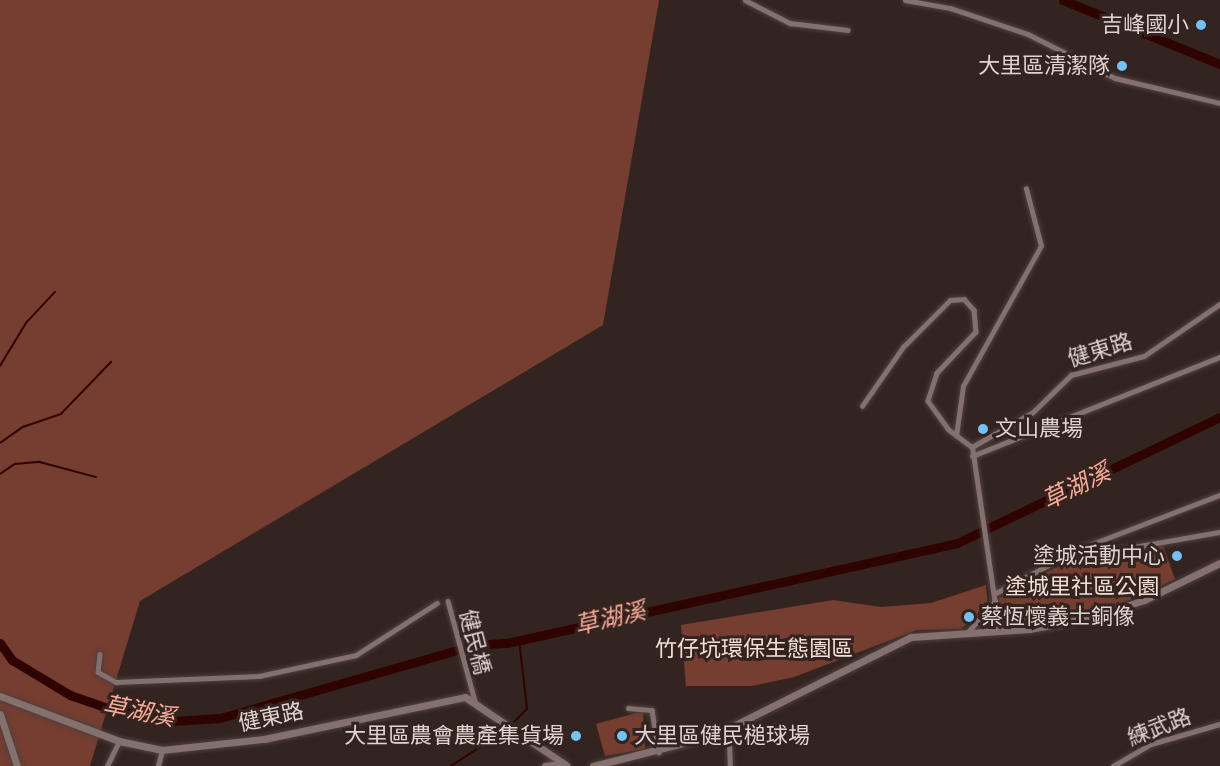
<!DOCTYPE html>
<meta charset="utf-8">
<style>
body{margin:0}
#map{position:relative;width:1220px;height:766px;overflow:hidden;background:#342420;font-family:"Space Grotesk","Noto Sans TC",sans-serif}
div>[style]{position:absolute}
.green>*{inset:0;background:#763d31}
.stream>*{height:1.5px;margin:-0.75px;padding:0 0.75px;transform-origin:0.75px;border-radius:0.75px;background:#2e0300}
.river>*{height:9px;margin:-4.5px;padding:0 4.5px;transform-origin:4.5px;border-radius:4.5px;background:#2e0300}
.roads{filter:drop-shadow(0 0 2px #4e413e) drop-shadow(0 0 2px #4e413e)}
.street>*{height:4.5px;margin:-2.25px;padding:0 2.25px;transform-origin:2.25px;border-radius:2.25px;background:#84716d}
.secondary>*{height:7px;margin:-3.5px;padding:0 3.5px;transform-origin:3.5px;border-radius:3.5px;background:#84716d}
.dots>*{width:16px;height:16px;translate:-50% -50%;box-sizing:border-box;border:3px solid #342420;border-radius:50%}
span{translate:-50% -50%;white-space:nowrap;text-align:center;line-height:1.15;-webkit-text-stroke:6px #342420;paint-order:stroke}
.poi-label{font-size:22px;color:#dfd4d1}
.right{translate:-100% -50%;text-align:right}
.left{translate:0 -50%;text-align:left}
.street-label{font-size:22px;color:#dfd4d1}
.park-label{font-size:22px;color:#f3ded9}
.water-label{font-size:24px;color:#faab99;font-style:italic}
</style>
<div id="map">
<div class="green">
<div style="clip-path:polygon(0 0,659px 0,603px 325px,140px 601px,90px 766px,0 766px)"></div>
<div style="clip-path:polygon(1163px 546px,1175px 579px,1145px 594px,1091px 614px,1008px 626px,1002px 622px,998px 599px,1024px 583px,1068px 562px)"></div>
<div style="clip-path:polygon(986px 585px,988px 607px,961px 629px,917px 630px,794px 677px,752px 686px,686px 686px,681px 625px,833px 600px,881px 607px,931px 603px)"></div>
<div style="clip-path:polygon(643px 711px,645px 749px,605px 756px,596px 724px)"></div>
</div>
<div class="stream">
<div style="left:0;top:366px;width:50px;rotate:-58.8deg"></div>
<div style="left:26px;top:323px;width:42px;rotate:-46.9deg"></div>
<div style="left:0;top:443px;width:28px;rotate:-35deg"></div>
<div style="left:23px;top:427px;width:40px;rotate:-18.9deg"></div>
<div style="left:61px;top:414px;width:72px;rotate:-46.1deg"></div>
<div style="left:0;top:474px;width:18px;rotate:-34deg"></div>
<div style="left:15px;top:464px;width:25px;rotate:-5deg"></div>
<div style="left:40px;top:462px;width:58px;rotate:15deg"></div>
<div style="left:511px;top:725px;width:23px;rotate:-45deg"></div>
<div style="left:527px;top:709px;width:69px;rotate:-96.6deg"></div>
<div style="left:451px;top:766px;width:68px;rotate:-33deg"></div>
</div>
<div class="river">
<div style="left:1063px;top:0;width:170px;rotate:22.2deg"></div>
<div style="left:0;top:643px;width:21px;rotate:55deg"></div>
<div style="left:12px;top:660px;width:68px;rotate:31.1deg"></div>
<div style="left:70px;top:695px;width:49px;rotate:19.2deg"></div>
<div style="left:116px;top:711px;width:58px;rotate:10deg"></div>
<div style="left:173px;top:721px;width:47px;rotate:-3.7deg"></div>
<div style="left:220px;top:718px;width:265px;rotate:-16deg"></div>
<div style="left:475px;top:645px;width:32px;rotate:-4deg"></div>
<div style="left:507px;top:643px;width:461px;rotate:-12.5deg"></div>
<div style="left:957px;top:543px;width:292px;rotate:-25.6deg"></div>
</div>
<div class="roads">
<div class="street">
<div style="left:745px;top:0;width:51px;rotate:27.1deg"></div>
<div style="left:790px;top:23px;width:58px;rotate:6.9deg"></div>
<div style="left:905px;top:0;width:46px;rotate:10.1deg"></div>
<div style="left:950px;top:8px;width:82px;rotate:18.4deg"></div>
<div style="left:1028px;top:34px;width:97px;rotate:26.8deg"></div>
<div style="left:1115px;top:78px;width:108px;rotate:13.4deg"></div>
<div style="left:862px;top:406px;width:72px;rotate:-55.2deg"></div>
<div style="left:903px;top:347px;width:66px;rotate:-45deg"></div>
<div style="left:950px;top:300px;width:14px;rotate:-4deg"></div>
<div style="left:964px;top:299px;width:15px;rotate:48deg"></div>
<div style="left:974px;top:310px;width:22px;rotate:85deg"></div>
<div style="left:976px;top:332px;width:57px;rotate:133.6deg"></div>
<div style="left:937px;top:373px;width:29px;rotate:108deg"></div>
<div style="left:928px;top:401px;width:34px;rotate:54deg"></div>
<div style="left:948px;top:429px;width:30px;rotate:37deg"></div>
<div style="left:956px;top:436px;width:50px;rotate:-82deg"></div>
<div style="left:963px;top:386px;width:160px;rotate:-60.9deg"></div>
<div style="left:1041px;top:246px;width:59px;rotate:-104.7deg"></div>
<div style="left:972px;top:456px;width:267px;rotate:-21.8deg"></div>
<div style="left:1105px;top:552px;width:117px;rotate:-9.9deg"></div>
<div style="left:994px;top:594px;width:96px;rotate:-27.9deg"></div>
<div style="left:1079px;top:549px;width:151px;rotate:-21deg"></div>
<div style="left:448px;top:601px;width:104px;rotate:74.9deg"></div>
<div style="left:968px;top:632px;width:41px;rotate:-48.9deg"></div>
<div style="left:999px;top:632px;width:187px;rotate:-98.3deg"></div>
<div style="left:972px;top:447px;width:70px;rotate:-29.8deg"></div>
<div style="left:1033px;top:412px;width:53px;rotate:-44.2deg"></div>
<div style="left:1071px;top:375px;width:75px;rotate:-14.6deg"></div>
<div style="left:1144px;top:356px;width:92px;rotate:-34.4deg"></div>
<div style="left:100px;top:654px;width:18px;rotate:96deg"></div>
<div style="left:98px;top:672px;width:21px;rotate:29deg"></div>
<div style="left:116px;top:682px;width:143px;rotate:-2.4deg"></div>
<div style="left:259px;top:676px;width:99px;rotate:-12.2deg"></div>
<div style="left:356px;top:655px;width:96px;rotate:-32.7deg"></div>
<div style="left:628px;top:708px;width:24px;rotate:5deg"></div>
<div style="left:652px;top:710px;width:43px;rotate:80.5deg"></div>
<div style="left:729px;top:728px;width:38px;rotate:88deg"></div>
<div style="left:107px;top:766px;width:28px;rotate:-64deg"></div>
<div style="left:158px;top:766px;width:16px;rotate:-76deg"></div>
<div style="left:1113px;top:766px;width:44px;rotate:-30.1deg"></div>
<div style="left:1151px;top:744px;width:72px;rotate:-16.2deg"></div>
</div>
<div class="secondary">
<div style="left:0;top:696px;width:127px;rotate:20.7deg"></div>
<div style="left:119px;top:741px;width:44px;rotate:11.8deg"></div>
<div style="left:162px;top:750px;width:103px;rotate:-6.2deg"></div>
<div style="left:264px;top:739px;width:205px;rotate:-11.8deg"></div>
<div style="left:465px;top:697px;width:122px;rotate:34deg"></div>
<div style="left:0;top:714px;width:55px;rotate:71.9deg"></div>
<div style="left:545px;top:766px;width:14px;rotate:-8deg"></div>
<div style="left:593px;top:766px;width:126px;rotate:-14.3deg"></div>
<div style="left:715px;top:735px;width:219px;rotate:-26.6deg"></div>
<div style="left:911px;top:637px;width:118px;rotate:-3.9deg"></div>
<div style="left:1029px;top:629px;width:62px;rotate:-10.2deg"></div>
<div style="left:1090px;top:618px;width:57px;rotate:-18.4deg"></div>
<div style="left:1144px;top:600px;width:85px;rotate:-26deg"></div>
</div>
</div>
<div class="dots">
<div style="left:1201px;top:25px;background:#73c1f6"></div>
<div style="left:1122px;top:66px;background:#73c1f6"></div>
<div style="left:983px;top:429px;background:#73c1f6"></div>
<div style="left:1177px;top:556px;background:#73c1f6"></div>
<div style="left:969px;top:617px;background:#73c1f6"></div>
<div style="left:576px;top:736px;background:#73c1f6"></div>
<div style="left:622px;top:736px;background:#73c1f6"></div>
</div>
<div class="poi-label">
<span class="right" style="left:1189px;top:25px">吉峰國小</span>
<span class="right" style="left:1110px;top:66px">大里區清潔隊</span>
<span class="left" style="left:995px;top:429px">文山農場</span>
<span class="right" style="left:1165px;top:556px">塗城活動中心</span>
<span class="left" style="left:981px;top:617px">蔡恆懷義士銅像</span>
<span class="right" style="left:564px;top:736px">大里區農會農產集貨場</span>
<span class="left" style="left:634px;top:736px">大里區健民槌球場</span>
</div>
<div class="street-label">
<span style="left:1100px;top:350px;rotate:-17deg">健東路</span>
<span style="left:475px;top:642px;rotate:76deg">健民橋</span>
<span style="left:271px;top:717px;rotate:-12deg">健東路</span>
<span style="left:1159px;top:727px;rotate:-21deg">練武路</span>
</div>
<div class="park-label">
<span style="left:1082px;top:587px">塗城里社區公園</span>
<span style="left:754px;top:649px">竹仔坑環保生態園區</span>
</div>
<div class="water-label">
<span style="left:1076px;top:486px;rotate:-26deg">草湖溪</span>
<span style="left:610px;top:618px;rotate:-13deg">草湖溪</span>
<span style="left:139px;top:711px;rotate:11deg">草湖溪</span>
</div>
</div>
